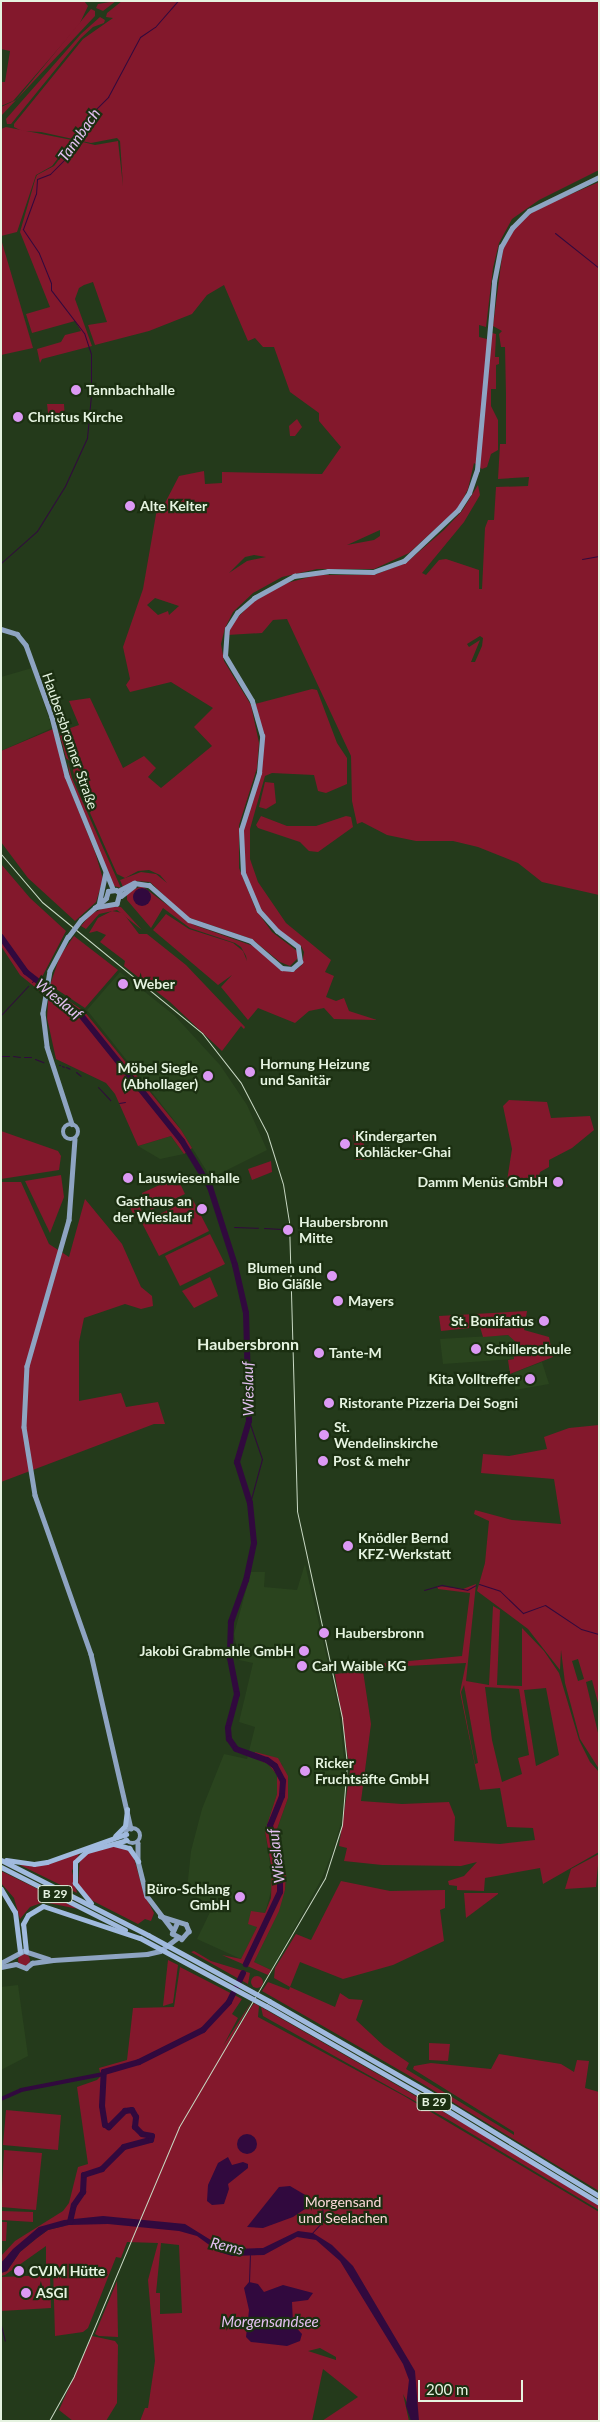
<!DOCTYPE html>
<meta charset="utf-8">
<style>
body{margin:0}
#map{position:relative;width:600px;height:2422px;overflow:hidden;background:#243a1b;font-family:Lato,sans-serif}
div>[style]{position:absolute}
.built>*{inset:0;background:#2a441e}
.green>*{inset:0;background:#83182c}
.round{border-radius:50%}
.water>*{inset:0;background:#31093e}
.stream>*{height:1px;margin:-0.5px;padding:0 0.5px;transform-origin:0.5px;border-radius:0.5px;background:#31093e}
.canal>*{height:4px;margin:-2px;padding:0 2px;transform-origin:2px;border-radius:2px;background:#31093e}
.river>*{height:6px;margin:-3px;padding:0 3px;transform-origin:3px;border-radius:3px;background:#31093e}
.major>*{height:4.5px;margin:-2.25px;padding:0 2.25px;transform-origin:2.25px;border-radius:2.25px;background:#8ea4c2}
.major>.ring{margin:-2.25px;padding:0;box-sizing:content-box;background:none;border:4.5px solid #8ea4c2;border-radius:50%}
.highway>*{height:5px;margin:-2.5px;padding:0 2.5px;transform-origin:2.5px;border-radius:2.5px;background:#a0bade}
.rail>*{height:1px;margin:-0.5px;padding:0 0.5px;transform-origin:0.5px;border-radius:0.5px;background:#c8d8c3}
.major-bridge>*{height:4.5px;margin:-2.25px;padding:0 2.25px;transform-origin:2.25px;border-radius:2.25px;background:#8ea4c2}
.highway-bridge>*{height:5px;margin:-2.5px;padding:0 2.5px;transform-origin:2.5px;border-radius:2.5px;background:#a0bade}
.dots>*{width:14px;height:14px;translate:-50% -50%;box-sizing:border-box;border:2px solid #1b2f11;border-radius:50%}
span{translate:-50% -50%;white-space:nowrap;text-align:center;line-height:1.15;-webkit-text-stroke:4.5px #1b2f11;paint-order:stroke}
.shield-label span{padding:1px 4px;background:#1b2f11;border:1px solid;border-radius:4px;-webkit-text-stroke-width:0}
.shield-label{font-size:12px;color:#e5f3e0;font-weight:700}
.poi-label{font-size:14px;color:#e5f3e0;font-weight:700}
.left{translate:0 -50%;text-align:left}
.right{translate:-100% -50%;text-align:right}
.street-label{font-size:14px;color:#e5f3e0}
.park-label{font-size:14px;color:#fcd9d9}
.water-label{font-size:15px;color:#e4c0f2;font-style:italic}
.quarter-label{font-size:16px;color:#e5f3e0;font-weight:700}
.frame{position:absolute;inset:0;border:2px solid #e5f3e0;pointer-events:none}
.scale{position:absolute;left:418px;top:2380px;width:105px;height:22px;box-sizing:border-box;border:2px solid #e5f3e0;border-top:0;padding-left:6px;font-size:15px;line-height:18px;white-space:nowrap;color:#e5f3e0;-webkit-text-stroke:4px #1b2f11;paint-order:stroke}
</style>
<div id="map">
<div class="built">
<div style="clip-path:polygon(32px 668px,52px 728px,1px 751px,1px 677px)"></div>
<div style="clip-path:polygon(120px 972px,175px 1016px,220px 1065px,247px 1105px,267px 1150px,211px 1178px,177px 1124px,87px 1010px)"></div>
<div style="clip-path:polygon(171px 1136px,184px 1154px,160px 1159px,138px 1146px)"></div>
<div style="clip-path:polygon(508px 1335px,519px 1344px,512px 1345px,514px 1359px,443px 1364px,440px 1339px)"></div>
<div style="clip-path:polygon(542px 1362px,549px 1384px,515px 1390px,513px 1373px)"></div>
<div style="clip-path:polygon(305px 1564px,339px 1710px,346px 1779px,341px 1823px,333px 1850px,322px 1878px,271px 1970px,254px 1962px,285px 1890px,286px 1875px,277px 1829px,288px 1798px,282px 1764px,254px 1758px,268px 1764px,277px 1775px,277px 1794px,265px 1831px,273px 1884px,265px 1913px,251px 1912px,257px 1927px,241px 1959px,197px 1939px,213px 1906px,188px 1893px,188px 1880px,191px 1851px,202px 1809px,224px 1754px,247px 1759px,255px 1727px,239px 1722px,253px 1663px,239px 1660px,234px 1634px,251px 1572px,265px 1572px,264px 1587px,297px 1590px)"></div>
<div style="clip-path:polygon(18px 1985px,28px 2056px,1px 2070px,1px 1987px)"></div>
</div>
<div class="green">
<div style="clip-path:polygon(1px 1px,84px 1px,88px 6px,79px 25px,13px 101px,1px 106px,1px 82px,5px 82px,10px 51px,1px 49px)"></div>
<div style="clip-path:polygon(116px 1px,103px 11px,96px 8px,98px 4px)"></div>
<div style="clip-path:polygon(evenodd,122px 1px,599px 1px,599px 170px,539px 200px,512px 219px,499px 243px,493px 268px,486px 327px,479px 325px,479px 337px,491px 340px,492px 333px,496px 334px,495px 357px,499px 357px,499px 364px,496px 365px,496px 389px,491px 389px,491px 406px,498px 420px,498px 450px,491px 454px,487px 467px,482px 469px,474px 463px,468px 489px,459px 507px,409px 553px,374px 569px,317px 569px,282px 577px,253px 593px,233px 612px,225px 628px,221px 644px,224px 661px,251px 705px,259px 743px,257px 768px,239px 825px,239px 868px,256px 910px,272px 932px,297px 951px,298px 958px,290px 966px,280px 962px,252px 939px,187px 917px,150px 882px,137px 881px,123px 887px,120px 880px,141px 872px,156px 874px,167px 883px,160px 875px,149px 870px,138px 871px,125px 878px,117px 874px,75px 779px,71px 762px,66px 758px,59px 732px,79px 725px,69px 701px,90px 698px,123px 768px,144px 756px,156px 768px,148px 777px,161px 788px,212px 746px,194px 727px,213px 708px,171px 682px,130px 692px,126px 685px,130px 679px,123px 647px,143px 589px,158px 503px,165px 503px,179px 476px,204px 471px,205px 484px,222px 483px,222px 472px,322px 474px,341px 447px,319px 421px,319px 413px,290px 392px,274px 347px,263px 347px,255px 338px,248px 341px,224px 285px,207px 295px,192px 314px,149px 331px,95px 345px,88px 325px,107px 322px,93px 282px,84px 285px,79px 288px,75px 299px,92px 346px,42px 359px,40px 363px,37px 349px,61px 342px,65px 335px,81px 331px,75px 321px,32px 333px,26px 314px,50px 307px,20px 232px,35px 180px,37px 175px,54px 166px,74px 140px,95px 145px,118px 141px,123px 186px,120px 141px,117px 138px,91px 143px,41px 132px,22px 131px,14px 127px,14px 124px,83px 39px,113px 18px,106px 17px,107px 13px,122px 1px,380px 530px,380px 536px,374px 540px,347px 545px,380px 530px,122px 1px,254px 555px,266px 557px,247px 561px,229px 573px,245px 557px,254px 555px,122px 1px,155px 598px,179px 606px,169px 615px,168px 611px,158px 615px,147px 605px,155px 598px)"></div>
<div style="clip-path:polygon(91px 9px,95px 11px,95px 16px,1px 116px,1px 107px,16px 100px)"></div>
<div style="clip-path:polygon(100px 17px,105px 20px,104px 23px,93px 27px,81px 38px,11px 124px,7px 124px,6px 119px,81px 34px)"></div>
<div style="clip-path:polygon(6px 127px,72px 140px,52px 166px,36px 175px,17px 232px,1px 236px,1px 129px)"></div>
<div style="clip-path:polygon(evenodd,599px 182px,599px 895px,542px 882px,518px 863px,478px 847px,453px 841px,416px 841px,387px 835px,362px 822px,357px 824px,352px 801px,351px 756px,287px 619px,273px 620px,262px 633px,227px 635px,234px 621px,253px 602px,283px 584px,317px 575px,374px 575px,406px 563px,444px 530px,462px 511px,478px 485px,480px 495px,464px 522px,422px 573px,426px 575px,439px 560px,446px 559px,479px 570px,479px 589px,482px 589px,485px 528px,488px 520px,494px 520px,496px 487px,528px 486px,529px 477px,498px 479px,500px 444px,506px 444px,506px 395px,505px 347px,501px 347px,499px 334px,502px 331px,493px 326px,503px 249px,518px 223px,537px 209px,599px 182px,480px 636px,483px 638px,482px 646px,475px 662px,471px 662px,480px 640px,469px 647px,467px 644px,480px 636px)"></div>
<div style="clip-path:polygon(1px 239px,33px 348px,1px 355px)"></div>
<div style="clip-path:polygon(47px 404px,64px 404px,65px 420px,49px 421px)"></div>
<div style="clip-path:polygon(297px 419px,302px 427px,295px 436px,290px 436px,289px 426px)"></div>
<div style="clip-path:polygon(312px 689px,317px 690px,337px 743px,347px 758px,347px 784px,326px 793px,318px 791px,314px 775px,272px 773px,265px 776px,250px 829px,250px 859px,258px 882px,286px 923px,331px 960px,325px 972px,334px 976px,326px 997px,336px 1001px,344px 998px,349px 1011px,377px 1020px,334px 1019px,324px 1008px,309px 1011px,295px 1023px,258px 1008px,248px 1020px,221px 987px,232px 975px,218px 985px,153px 930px,166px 914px,189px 929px,233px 943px,243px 951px,247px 961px,246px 956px,241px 947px,235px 943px,190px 928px,163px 908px,151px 928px,127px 900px,127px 892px,142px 886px,194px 925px,259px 948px,280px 970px,293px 972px,302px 965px,304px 952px,301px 946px,280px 931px,259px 907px,244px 873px,242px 833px,263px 760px,263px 736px,255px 704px)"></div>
<div style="clip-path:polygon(53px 729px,65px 777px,95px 852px,103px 879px,96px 902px,75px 921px,28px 878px,1px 842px,1px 751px)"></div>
<div style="clip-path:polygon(68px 762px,72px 778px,121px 888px,114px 886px,70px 779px)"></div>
<div style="clip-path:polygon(265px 782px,274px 783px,276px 803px,266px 809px,259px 807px)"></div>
<div style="clip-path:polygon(261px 816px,287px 826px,316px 826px,346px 816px,351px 817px,353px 827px,318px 852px,309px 851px,300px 842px,258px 828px,256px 825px)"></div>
<div style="clip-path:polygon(1px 864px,30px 898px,66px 931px,42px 977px,41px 992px,20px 975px,1px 946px)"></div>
<div style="clip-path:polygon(108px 906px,121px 907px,142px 930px,117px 910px,99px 914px,86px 929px,81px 926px,91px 914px)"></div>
<div style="clip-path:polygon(112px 911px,123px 913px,139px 934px,147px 934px,186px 965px,245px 1027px,244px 1029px,241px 1026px,222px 1051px,170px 1002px,124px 966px,125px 961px,100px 942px,106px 935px,97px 931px,89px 933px,98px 918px)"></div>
<div style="clip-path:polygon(74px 936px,118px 970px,85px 1008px,50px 985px,60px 956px)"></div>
<div style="clip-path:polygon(49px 988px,84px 1011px,181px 1130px,192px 1148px,184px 1154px,171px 1136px,138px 1146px,115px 1094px,106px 1083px,56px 1059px,47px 1018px)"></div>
<div style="clip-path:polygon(509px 1100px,547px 1102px,551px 1118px,590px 1116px,594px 1130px,572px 1148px,549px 1160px,549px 1167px,540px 1172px,538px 1180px,506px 1187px,512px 1149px,503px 1106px)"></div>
<div style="clip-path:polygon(1px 1131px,58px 1151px,61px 1156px,59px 1170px,1px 1179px)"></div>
<div style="clip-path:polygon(353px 1135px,362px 1135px,367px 1159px,356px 1160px)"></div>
<div style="clip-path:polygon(271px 1161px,272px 1172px,252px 1180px,248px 1169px)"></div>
<div style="clip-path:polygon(61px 1175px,64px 1197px,50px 1233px,25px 1181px)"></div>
<div style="clip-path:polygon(177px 1177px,185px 1194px,151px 1210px,142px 1193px)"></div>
<div style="clip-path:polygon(1px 1182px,21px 1182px,49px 1244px,69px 1257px,85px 1199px,122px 1244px,141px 1287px,152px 1296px,153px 1306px,141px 1309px,125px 1304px,84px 1318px,79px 1342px,79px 1401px,121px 1393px,126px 1407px,158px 1402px,165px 1424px,154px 1424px,1px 1482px)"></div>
<div style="clip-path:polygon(135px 1197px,143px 1214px,135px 1218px,127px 1201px)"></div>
<div style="clip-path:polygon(192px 1198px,209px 1231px,159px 1256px,142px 1223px)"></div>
<div style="clip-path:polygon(210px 1234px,225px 1264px,180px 1286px,165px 1256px)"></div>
<div style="clip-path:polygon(210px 1277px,218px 1296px,194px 1308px,182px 1291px)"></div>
<div style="clip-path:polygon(527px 1311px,524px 1330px,549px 1337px,553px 1357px,510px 1374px,508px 1360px,514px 1359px,512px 1345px,518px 1344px,508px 1335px,483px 1337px,480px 1327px,441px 1331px,439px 1316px)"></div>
<div style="clip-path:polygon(evenodd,599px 1425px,599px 1707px,592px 1680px,586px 1682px,599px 1737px,599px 1769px,580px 1739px,565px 1683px,561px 1650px,560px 1670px,528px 1629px,477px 1591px,485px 1563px,489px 1521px,474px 1514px,475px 1510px,512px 1520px,561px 1524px,554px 1479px,481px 1473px,483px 1454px,509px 1456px,547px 1449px,544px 1437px,569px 1428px,599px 1425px,578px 1659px,584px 1679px,578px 1681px,572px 1661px,578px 1659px)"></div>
<div style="clip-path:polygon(evenodd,476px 1584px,466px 1681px,489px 1685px,493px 1606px,500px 1610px,497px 1685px,522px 1686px,522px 1628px,544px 1651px,559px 1673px,579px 1740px,590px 1762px,599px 1772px,599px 1852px,543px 1884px,540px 1868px,485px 1878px,484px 1891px,457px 1890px,457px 1886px,449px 1885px,448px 1881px,464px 1876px,477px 1862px,461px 1866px,382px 1865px,344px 1861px,347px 1848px,339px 1846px,350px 1771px,335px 1674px,363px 1671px,371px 1724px,361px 1801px,402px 1804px,449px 1802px,455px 1817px,454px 1841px,500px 1844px,535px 1840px,533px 1828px,507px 1827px,500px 1788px,480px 1790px,460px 1692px,466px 1663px,366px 1668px,367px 1665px,462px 1656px,470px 1593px,438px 1589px,437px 1586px,463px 1589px,476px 1584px,464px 1685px,478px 1763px,475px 1764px,461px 1692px,464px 1685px,476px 1584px,485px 1687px,519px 1689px,529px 1755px,518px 1758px,522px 1774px,502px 1782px,492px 1740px,485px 1687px,476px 1584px,546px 1688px,559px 1755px,536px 1766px,524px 1690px,546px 1688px)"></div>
<div style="clip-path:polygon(255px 1752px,278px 1758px,288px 1776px,288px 1798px,277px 1829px,286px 1875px,285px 1890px,279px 1911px,254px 1962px,271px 1970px,268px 1975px,222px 1955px,241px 1959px,257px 1927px,248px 1924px,251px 1911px,265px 1913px,271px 1898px,272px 1870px,265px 1831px,277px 1794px,277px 1775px,268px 1764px,254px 1758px)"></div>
<div style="clip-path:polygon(112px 1846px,128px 1850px,134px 1858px,144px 1894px,154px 1913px,151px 1921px,145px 1919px,138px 1924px,91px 1900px,78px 1885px,80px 1859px,89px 1853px)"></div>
<div style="clip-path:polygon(86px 1849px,79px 1854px,72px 1871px,77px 1893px,20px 1865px,56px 1862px)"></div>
<div style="clip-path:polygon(599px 1854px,596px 1887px,565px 1889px,571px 1869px)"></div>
<div style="clip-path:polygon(1px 1871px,54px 1897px,78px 1909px,44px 1902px,30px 1907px,20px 1919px,14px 1898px,1px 1883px)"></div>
<div style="clip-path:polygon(341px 1881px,390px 1891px,445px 1890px,445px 1908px,440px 1910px,444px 1941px,393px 1965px,343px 1979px,300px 1962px,290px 1987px,335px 2007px,340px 1993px,349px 1999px,363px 2000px,356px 2020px,384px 2046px,409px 2063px,406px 2069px,514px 2135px,514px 2132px,413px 2069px,414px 2066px,431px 2063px,491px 2069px,499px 2054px,561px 2064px,574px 2072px,577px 2060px,589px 2061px,585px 2088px,599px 2092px,599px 2191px,408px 2075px,262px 1991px,268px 1982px,289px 1990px,290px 1987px,274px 1978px,275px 1968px,296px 1934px,311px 1940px)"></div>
<div style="clip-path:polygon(464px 1893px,498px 1893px,498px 1894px,466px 1918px)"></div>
<div style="clip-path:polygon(194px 1951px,211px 1961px,250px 1973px,248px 1984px,191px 1952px)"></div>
<div class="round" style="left:18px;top:1954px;width:12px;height:12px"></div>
<div style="clip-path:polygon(168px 1960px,178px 1965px,173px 2003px,163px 2006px)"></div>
<div style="clip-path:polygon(evenodd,180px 1967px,242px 1999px,232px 2014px,238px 2018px,223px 2046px,252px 2001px,226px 2047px,254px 2003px,259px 2006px,258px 2017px,404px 2096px,599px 2212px,599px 2421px,416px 2421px,403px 2394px,409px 2421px,322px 2421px,358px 2397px,323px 2369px,312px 2421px,140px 2421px,145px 2408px,148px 2408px,155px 2361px,148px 2280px,158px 2243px,127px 2242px,121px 2258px,116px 2257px,88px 2328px,83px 2332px,55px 2336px,53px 2267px,46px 2269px,46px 2246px,5px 2275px,1px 2276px,1px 2273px,7px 2271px,20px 2252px,37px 2238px,48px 2230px,64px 2226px,39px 2227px,1px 2263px,1px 2256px,15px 2241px,63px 2211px,69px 2203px,78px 2167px,88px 2164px,77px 2087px,97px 2080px,101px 2076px,99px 2068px,127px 2060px,133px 2008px,174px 2007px,180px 1967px,161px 2243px,179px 2245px,182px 2313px,160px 2314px,160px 2293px,156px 2293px,161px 2243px,180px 1967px,320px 2348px,336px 2357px,336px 2360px,308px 2351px,320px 2348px)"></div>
<div class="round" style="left:251px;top:1976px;width:12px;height:12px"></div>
<div style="clip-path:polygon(261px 2007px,494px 2141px,599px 2206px,599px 2210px,447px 2119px,263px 2016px)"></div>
<div style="clip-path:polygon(429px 2043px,450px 2044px,448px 2061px,429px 2060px)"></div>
<div style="clip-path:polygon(6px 2110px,61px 2115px,58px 2150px,3px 2145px)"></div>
<div style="clip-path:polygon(4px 2150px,42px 2153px,36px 2210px,1px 2207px)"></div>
<div style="clip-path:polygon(1px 2211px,33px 2212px,33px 2222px,1px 2220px)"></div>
<div style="clip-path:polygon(1px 2222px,7px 2222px,6px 2241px,1px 2241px)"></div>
<div style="clip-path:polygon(50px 2275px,51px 2308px,1px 2311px,1px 2277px)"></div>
<div style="clip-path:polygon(117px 2281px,118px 2337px,99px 2336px,95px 2334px)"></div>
<div style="clip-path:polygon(92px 2336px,115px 2341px,118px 2345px,117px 2403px,106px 2421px,73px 2421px,59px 2410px)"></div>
</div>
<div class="water">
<div class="round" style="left:133px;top:888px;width:18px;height:18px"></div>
<div class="round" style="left:237px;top:2134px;width:20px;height:20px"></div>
<div style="clip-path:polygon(228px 2157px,232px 2165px,243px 2162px,248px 2164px,248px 2168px,228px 2184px,229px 2189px,224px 2204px,212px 2205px,207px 2201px,208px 2185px,218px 2163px)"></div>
<div style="clip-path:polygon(290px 2186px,307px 2196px,305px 2209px,293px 2217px,263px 2228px,247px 2227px,279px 2187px)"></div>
<div style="clip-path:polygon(103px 2216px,185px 2224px,214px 2242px,234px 2249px,263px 2248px,298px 2231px,313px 2233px,332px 2245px,353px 2266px,415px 2371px,419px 2421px,411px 2421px,406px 2406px,409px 2380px,403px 2364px,340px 2261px,316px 2240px,297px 2237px,264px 2255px,232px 2256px,219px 2252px,197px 2236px,179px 2231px,108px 2224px,69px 2225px,48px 2230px,37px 2238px,20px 2252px,7px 2271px,1px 2273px,1px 2263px,13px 2249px,39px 2227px,64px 2220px)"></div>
<div style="clip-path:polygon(249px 2282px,258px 2284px,264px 2292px,283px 2285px,313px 2293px,308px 2300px,292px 2302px,293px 2324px,302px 2334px,300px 2341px,287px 2346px,251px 2342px,246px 2337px,249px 2310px,244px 2288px)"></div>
</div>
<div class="stream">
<div style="left:555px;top:233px;width:56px;rotate:38.5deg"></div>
<div style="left:582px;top:559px;width:17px;rotate:-10deg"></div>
<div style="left:1px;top:563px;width:48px;rotate:-41.6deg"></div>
<div style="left:37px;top:531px;width:53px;rotate:-58.1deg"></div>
<div style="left:65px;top:486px;width:53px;rotate:-65.4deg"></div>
<div style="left:87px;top:438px;width:43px;rotate:-84.7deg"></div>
<div style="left:91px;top:395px;width:41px;rotate:-90deg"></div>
<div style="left:91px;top:354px;width:22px;rotate:-108deg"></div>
<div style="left:84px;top:333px;width:54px;rotate:-127.5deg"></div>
<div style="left:51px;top:290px;width:7px;rotate:-90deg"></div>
<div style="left:51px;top:283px;width:32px;rotate:-112deg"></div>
<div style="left:39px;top:253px;width:29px;rotate:-124deg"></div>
<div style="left:23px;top:229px;width:37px;rotate:-70deg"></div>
<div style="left:36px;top:194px;width:15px;rotate:-86deg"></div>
<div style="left:37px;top:179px;width:14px;rotate:-21deg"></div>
<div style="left:50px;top:174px;width:23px;rotate:-45deg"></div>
<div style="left:66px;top:158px;width:45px;rotate:-62.3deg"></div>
<div style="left:87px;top:118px;width:30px;rotate:-45deg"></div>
<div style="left:108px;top:97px;width:68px;rotate:-61.9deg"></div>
<div style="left:140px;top:37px;width:18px;rotate:-34deg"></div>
<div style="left:155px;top:27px;width:35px;rotate:-49deg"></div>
<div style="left:32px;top:982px;width:3px;rotate:-45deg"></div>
<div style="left:1px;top:1015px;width:40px;rotate:-47deg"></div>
<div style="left:1px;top:1056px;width:8px"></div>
<div style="left:13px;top:1056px;width:7px;rotate:8deg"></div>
<div style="left:24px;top:1057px;width:7px"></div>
<div style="left:35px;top:1059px;width:9px;rotate:21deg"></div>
<div style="left:59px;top:1065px;width:1px"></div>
<div style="left:62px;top:1066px;width:2px;rotate:27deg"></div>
<div style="left:66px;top:1067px;width:4px;rotate:27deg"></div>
<div style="left:76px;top:1072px;width:6px;rotate:39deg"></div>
<div style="left:98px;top:1087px;width:18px;rotate:47deg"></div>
<div style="left:119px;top:1103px;width:6px;rotate:-9deg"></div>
<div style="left:234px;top:1227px;width:24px;rotate:2deg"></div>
<div style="left:264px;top:1228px;width:18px;rotate:3deg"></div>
<div style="left:249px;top:1421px;width:40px;rotate:71.1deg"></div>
<div style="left:262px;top:1459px;width:46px;rotate:105.3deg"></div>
<div style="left:479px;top:1584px;width:22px;rotate:18deg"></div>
<div style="left:500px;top:1591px;width:32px;rotate:44deg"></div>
<div style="left:523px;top:1613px;width:23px;rotate:-20deg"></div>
<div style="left:545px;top:1605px;width:43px;rotate:33.7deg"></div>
<div style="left:581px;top:1629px;width:19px;rotate:16deg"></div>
<div style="left:424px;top:1590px;width:19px;rotate:-16deg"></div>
<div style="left:442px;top:1585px;width:25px;rotate:11deg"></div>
<div style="left:467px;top:1590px;width:10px;rotate:-29deg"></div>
<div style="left:311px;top:2234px;width:18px;rotate:-47deg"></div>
<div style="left:323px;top:2221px;width:22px;rotate:-93deg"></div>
<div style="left:249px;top:2282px;width:27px;rotate:-88deg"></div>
<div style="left:1px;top:2325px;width:16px;rotate:76deg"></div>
</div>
<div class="canal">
<div style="left:1px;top:2099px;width:22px;rotate:-24deg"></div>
<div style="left:21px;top:2090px;width:84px;rotate:-11deg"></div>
</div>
<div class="river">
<div style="left:1px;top:937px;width:43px;rotate:54.5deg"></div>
<div style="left:26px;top:972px;width:68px;rotate:37.9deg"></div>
<div style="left:80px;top:1014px;width:163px;rotate:51.2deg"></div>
<div style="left:182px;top:1141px;width:54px;rotate:58.7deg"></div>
<div style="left:210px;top:1187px;width:82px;rotate:72.2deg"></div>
<div style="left:235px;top:1265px;width:49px;rotate:77.1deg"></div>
<div style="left:246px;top:1313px;width:108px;rotate:88.4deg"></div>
<div style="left:249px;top:1421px;width:43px;rotate:106.3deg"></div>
<div style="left:237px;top:1462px;width:43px;rotate:72.4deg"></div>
<div style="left:250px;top:1503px;width:40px;rotate:84.3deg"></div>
<div style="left:254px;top:1543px;width:38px;rotate:102deg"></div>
<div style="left:246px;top:1580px;width:45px;rotate:109.7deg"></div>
<div style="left:231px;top:1622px;width:36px;rotate:92deg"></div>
<div style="left:230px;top:1658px;width:37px;rotate:79deg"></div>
<div style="left:237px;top:1694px;width:35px;rotate:105deg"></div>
<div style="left:228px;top:1728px;width:11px;rotate:85deg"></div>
<div style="left:229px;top:1739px;width:12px;rotate:55deg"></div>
<div style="left:236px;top:1749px;width:33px;rotate:20deg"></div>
<div style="left:267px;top:1760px;width:10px;rotate:37deg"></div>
<div style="left:275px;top:1766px;width:17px;rotate:62deg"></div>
<div style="left:283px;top:1781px;width:15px;rotate:94deg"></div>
<div style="left:282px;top:1796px;width:32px;rotate:112deg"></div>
<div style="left:270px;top:1826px;width:45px;rotate:77.2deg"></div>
<div style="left:280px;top:1870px;width:22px;rotate:90deg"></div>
<div style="left:280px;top:1892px;width:80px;rotate:115.3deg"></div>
<div style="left:70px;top:2222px;width:17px;rotate:-77deg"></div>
<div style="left:74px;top:2205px;width:16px;rotate:-55deg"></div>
<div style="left:83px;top:2192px;width:17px;rotate:-87deg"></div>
<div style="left:84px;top:2175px;width:19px;rotate:-18deg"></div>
<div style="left:102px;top:2169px;width:31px;rotate:-45deg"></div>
<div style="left:124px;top:2147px;width:28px;rotate:-15deg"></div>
<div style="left:151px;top:2140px;width:4px;rotate:-76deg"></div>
<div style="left:152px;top:2136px;width:10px;rotate:-169deg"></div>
<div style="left:142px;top:2134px;width:10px;rotate:-135deg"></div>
<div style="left:135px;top:2127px;width:10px;rotate:-84deg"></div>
<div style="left:136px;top:2117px;width:8px;rotate:-120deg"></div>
<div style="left:132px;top:2110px;width:7px;rotate:172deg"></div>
<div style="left:125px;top:2111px;width:23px;rotate:135deg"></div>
<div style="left:109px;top:2127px;width:4px;rotate:-153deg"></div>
<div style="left:105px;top:2125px;width:19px;rotate:-99deg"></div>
<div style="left:102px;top:2106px;width:34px;rotate:-87deg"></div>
<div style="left:104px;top:2072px;width:36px;rotate:-16deg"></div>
<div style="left:139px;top:2062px;width:72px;rotate:-26.6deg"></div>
<div style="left:203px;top:2030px;width:38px;rotate:-47deg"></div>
<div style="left:229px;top:2002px;width:32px;rotate:-64deg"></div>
</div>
<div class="major">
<div style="left:1px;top:629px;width:17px;rotate:17deg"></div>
<div style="left:17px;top:634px;width:14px;rotate:51deg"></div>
<div style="left:26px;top:645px;width:77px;rotate:70.1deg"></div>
<div style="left:52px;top:717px;width:61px;rotate:75.7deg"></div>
<div style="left:67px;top:776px;width:122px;rotate:67.8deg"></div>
<div style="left:118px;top:891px;width:18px;rotate:-27deg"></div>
<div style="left:134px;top:883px;width:15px;rotate:8deg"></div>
<div style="left:149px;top:885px;width:53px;rotate:41.2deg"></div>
<div style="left:189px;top:920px;width:65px;rotate:18.7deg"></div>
<div style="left:251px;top:941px;width:41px;rotate:41.1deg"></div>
<div style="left:282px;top:968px;width:10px;rotate:6deg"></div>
<div style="left:292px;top:969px;width:11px;rotate:-41deg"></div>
<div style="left:300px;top:962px;width:15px;rotate:-98deg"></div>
<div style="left:298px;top:947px;width:26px;rotate:-143deg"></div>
<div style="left:277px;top:931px;width:27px;rotate:-132deg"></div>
<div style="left:259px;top:911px;width:41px;rotate:-112.8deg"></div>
<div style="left:243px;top:873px;width:43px;rotate:-92.7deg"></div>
<div style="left:241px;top:830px;width:60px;rotate:-72.5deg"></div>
<div style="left:259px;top:773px;width:37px;rotate:-85deg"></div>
<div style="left:262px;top:736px;width:36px;rotate:-106deg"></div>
<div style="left:252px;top:701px;width:52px;rotate:-121deg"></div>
<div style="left:225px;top:656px;width:27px;rotate:-86deg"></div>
<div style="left:227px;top:629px;width:19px;rotate:-58deg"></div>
<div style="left:237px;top:613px;width:23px;rotate:-41deg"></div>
<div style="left:254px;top:598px;width:46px;rotate:-28.8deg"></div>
<div style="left:294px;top:576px;width:34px;rotate:-8deg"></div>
<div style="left:328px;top:571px;width:45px;rotate:1.3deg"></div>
<div style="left:373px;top:572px;width:33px;rotate:-20deg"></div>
<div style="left:404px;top:561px;width:74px;rotate:-43.4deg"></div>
<div style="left:458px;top:510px;width:20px;rotate:-57deg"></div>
<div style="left:469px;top:493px;width:24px;rotate:-71deg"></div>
<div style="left:477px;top:470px;width:189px;rotate:-84.8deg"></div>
<div style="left:494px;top:282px;width:36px;rotate:-79deg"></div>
<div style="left:501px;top:247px;width:22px;rotate:-60deg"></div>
<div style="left:512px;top:228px;width:24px;rotate:-45deg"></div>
<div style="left:529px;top:211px;width:78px;rotate:-25.9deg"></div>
<div style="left:121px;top:896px;width:16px;rotate:-38deg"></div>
<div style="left:99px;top:903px;width:30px;rotate:-78deg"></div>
<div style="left:81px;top:920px;width:33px;rotate:-41deg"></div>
<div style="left:106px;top:898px;width:7px;rotate:-74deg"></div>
<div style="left:108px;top:891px;width:8px;rotate:-7deg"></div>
<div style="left:116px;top:890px;width:5px;rotate:37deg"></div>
<div style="left:120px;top:893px;width:11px;rotate:105deg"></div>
<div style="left:117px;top:904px;width:22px;rotate:170deg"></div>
<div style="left:68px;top:937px;width:38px;rotate:118deg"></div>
<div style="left:50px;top:971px;width:43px;rotate:99.5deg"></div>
<div style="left:43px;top:1013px;width:34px;rotate:83deg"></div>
<div style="left:47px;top:1047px;width:81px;rotate:72deg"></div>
<div class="ring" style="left:63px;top:1124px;width:11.5px;height:11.5px"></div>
<div style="left:75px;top:1139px;width:81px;rotate:94.2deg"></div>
<div style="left:69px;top:1220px;width:152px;rotate:106deg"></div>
<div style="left:27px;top:1366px;width:61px;rotate:92.8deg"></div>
<div style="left:24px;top:1427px;width:69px;rotate:80.8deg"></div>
<div style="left:35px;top:1495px;width:169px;rotate:70.6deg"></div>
<div style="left:91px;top:1654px;width:179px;rotate:77.1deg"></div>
<div class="ring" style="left:125px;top:1828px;width:11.5px;height:11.5px"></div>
<div style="left:138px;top:1843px;width:18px;rotate:90deg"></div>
<div style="left:138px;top:1861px;width:36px;rotate:76deg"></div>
<div style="left:147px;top:1896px;width:41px;rotate:52.9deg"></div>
<div style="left:160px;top:1916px;width:27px;rotate:17deg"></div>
<div style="left:186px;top:1924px;width:8px;rotate:67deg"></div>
<div style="left:189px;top:1931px;width:11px;rotate:131deg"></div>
<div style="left:182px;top:1939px;width:11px;rotate:-153deg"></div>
<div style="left:172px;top:1934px;width:12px;rotate:-66deg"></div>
<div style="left:1px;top:1963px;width:26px;rotate:-28deg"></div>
<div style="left:24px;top:1951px;width:26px;rotate:18deg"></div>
<div style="left:1px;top:1967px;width:15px;rotate:-11deg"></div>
<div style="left:16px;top:1964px;width:11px;rotate:22deg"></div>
<div style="left:26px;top:1968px;width:8px;rotate:-40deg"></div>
<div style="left:32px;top:1963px;width:21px;rotate:-8deg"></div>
<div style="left:53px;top:1960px;width:94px;rotate:-3.7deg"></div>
<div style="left:147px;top:1954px;width:13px;rotate:-13deg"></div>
<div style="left:160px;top:1951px;width:21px;rotate:-37deg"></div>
</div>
<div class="highway">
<div style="left:115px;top:1836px;width:14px;rotate:-45deg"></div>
<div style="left:125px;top:1826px;width:17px;rotate:-83deg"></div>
<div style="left:114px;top:1844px;width:16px;rotate:15deg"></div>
<div style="left:129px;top:1848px;width:16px;rotate:55deg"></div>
<div style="left:1px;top:1860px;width:165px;rotate:27deg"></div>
<div style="left:6px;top:1860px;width:28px;rotate:8deg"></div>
<div style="left:34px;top:1864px;width:13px;rotate:-9deg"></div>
<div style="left:47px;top:1862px;width:84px;rotate:-19.5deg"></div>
<div style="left:1px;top:1867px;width:139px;rotate:26.9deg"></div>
<div style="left:1px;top:1889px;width:27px;rotate:59deg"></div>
<div style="left:15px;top:1912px;width:40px;rotate:82.9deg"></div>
<div style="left:91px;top:1903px;width:26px;rotate:-129deg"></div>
<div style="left:75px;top:1883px;width:21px;rotate:-90deg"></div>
<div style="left:75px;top:1862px;width:16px;rotate:-43deg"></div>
<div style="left:87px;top:1851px;width:41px;rotate:-15.4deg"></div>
<div style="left:26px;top:1951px;width:27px;rotate:-96deg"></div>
<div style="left:23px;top:1924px;width:10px;rotate:-61deg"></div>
<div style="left:28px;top:1915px;width:17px;rotate:-31deg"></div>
<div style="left:43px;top:1906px;width:102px;rotate:18.3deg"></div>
<div style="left:269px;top:2001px;width:197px;rotate:29.8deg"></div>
<div style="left:440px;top:2099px;width:186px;rotate:31.4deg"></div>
<div style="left:266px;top:2006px;width:198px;rotate:29.9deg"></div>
<div style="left:438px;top:2105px;width:188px;rotate:31.3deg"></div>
</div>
<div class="rail">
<div style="left:1px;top:854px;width:63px;rotate:49.5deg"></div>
<div style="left:42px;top:902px;width:207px;rotate:39.3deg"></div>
<div style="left:202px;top:1033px;width:63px;rotate:52deg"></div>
<div style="left:241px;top:1083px;width:56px;rotate:62.5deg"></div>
<div style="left:267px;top:1133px;width:53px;rotate:72.6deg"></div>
<div style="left:283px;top:1184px;width:37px;rotate:81deg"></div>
<div style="left:289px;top:1221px;width:290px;rotate:88.4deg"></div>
<div style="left:297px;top:1511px;width:212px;rotate:77.7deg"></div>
<div style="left:342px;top:1718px;width:46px;rotate:83.8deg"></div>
<div style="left:347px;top:1764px;width:61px;rotate:94.7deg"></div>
<div style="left:342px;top:1825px;width:56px;rotate:107.8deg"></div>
<div style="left:325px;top:1878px;width:289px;rotate:120.4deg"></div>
<div style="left:179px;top:2127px;width:270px;rotate:112.9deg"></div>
<div style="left:74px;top:2376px;width:51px;rotate:119.1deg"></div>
</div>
<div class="major-bridge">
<div style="left:68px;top:937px;width:21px;rotate:-53deg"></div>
</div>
<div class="highway-bridge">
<div style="left:148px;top:1935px;width:138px;rotate:28.6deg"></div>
<div style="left:140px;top:1938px;width:143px;rotate:28.4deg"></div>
</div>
<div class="dots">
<div style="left:76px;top:390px;background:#dc99f4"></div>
<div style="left:18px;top:417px;background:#dc99f4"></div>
<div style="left:130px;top:506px;background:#dc99f4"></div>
<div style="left:123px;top:984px;background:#dc99f4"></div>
<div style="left:250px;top:1072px;background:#dc99f4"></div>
<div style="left:208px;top:1076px;background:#dc99f4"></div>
<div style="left:345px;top:1144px;background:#dc99f4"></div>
<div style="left:128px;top:1178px;background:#dc99f4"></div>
<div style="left:558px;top:1182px;background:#dc99f4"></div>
<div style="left:202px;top:1209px;background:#dc99f4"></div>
<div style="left:288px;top:1230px;background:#dc99f4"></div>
<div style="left:332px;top:1276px;background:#dc99f4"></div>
<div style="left:338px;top:1301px;background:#dc99f4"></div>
<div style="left:544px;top:1321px;background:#dc99f4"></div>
<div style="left:476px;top:1349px;background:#dc99f4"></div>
<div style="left:319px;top:1353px;background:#dc99f4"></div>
<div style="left:530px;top:1379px;background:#dc99f4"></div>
<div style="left:329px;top:1403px;background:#dc99f4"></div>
<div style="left:324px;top:1435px;background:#dc99f4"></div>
<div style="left:323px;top:1461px;background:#dc99f4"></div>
<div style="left:348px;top:1546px;background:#dc99f4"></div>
<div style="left:324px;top:1633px;background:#dc99f4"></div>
<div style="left:304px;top:1651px;background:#dc99f4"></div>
<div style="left:302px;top:1666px;background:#dc99f4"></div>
<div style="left:305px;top:1771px;background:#dc99f4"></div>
<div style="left:240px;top:1897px;background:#dc99f4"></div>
<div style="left:19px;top:2271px;background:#dc99f4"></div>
<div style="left:26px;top:2293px;background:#dc99f4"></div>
</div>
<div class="shield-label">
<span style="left:55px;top:1894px">B 29</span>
<span style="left:434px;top:2102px">B 29</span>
</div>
<div class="poi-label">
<span class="left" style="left:86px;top:390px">Tannbachhalle</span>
<span class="left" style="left:28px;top:417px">Christus Kirche</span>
<span class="left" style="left:140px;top:506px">Alte Kelter</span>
<span class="left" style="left:133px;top:984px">Weber</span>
<span class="left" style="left:260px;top:1072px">Hornung Heizung<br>und Sanitär</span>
<span class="right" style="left:198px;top:1076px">Möbel Siegle<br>(Abhollager)</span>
<span class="left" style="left:355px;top:1144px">Kindergarten<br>Kohläcker-Ghai</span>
<span class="left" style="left:138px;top:1178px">Lauswiesenhalle</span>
<span class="right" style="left:548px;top:1182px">Damm Menüs GmbH</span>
<span class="right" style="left:192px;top:1209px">Gasthaus an<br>der Wieslauf</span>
<span class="left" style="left:299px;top:1230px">Haubersbronn<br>Mitte</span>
<span class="right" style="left:322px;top:1276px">Blumen und<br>Bio Gläßle</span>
<span class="left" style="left:348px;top:1301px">Mayers</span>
<span class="right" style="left:534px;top:1321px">St. Bonifatius</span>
<span class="left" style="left:486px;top:1349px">Schillerschule</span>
<span class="left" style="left:329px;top:1353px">Tante-M</span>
<span class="right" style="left:520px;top:1379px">Kita Volltreffer</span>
<span class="left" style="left:339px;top:1403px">Ristorante Pizzeria Dei Sogni</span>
<span class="left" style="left:334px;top:1435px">St.<br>Wendelinskirche</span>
<span class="left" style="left:333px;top:1461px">Post &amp; mehr</span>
<span class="left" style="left:358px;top:1546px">Knödler Bernd<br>KFZ-Werkstatt</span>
<span class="left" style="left:335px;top:1633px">Haubersbronn</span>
<span class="right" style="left:294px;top:1651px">Jakobi Grabmahle GmbH</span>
<span class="left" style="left:312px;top:1666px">Carl Waible KG</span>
<span class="left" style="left:315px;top:1771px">Ricker<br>Fruchtsäfte GmbH</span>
<span class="right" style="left:230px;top:1897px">Büro-Schlang<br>GmbH</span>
<span class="left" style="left:29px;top:2271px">CVJM Hütte</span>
<span class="left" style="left:36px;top:2293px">ASGI</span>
</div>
<div class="street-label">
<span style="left:70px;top:741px;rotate:71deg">Haubersbronner Straße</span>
</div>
<div class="park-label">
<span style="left:343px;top:2210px">Morgensand<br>und Seelachen</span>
</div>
<div class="water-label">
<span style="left:79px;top:135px;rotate:-55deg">Tannbach</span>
<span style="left:59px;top:999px;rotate:39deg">Wieslauf</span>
<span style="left:248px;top:1389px;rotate:-91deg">Wieslauf</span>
<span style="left:276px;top:1856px;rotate:-97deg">Wieslauf</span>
<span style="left:227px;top:2246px;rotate:13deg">Rems</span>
<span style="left:270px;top:2322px">Morgensandsee</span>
</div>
<div class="quarter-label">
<span style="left:248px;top:1344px">Haubersbronn</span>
</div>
<div class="frame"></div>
<div class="scale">200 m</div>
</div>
